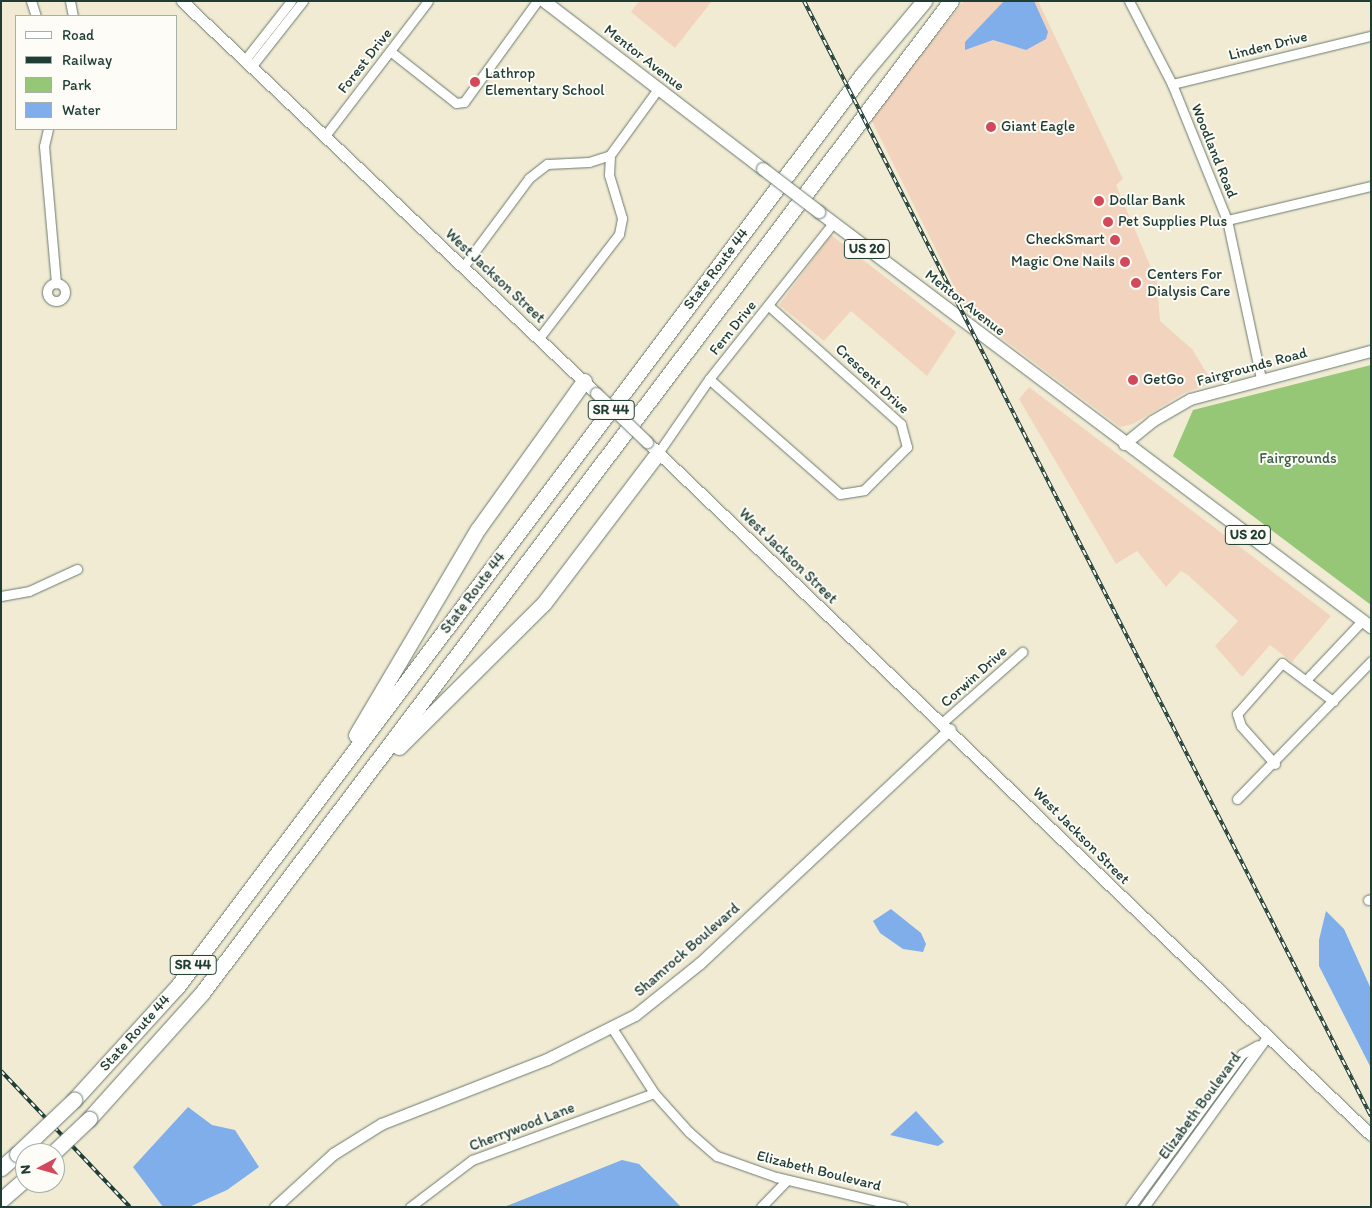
<!DOCTYPE html>
<style>
body{margin:0}
#map{position:relative;width:1372px;height:1208px;overflow:hidden;background:#f1ebd4;font-family:Itim,sans-serif}
div>[style]{position:absolute}
.built>*{inset:0;background:#f2d4be}
.green>*{inset:0;background:#95c777}
.water>*{inset:0;background:#7faeea}
.roads{filter:drop-shadow(0 0 1px #687a6c) drop-shadow(0 0 1px #687a6c)}
.street>*{height:9px;margin:-4.5px;padding:0 4.5px;transform-origin:4.5px;border-radius:4.5px;background:#fff}
.street>.ring{margin:-4.5px;padding:0;box-sizing:content-box;background:none;border:9px solid #fff;border-radius:50%}
.secondary>*{height:11px;margin:-5.5px;padding:0 5.5px;transform-origin:5.5px;border-radius:5.5px;background:#fff}
.primary>*{height:12px;margin:-6px;padding:0 6px;transform-origin:6px;border-radius:6px;background:#fff}
.highway>*{height:15px;margin:-7.5px;padding:0 7.5px;transform-origin:7.5px;border-radius:7.5px;background:#fff}
.rail>*{height:4px;margin-top:-2px;transform-origin:0;background:repeating-linear-gradient(90deg,#fdfcf7 0 5.5px,#1f3d34 0 11px);box-sizing:border-box;border-block:1px solid #1f3d34}
.bridges{filter:drop-shadow(0 0 1px #687a6c) drop-shadow(0 0 1px #687a6c)}
.secondary-bridge>*{height:11px;margin:-5.5px;padding:0 5.5px;transform-origin:5.5px;border-radius:5.5px;background:#fff}
.primary-bridge>*{height:12px;margin:-6px;padding:0 6px;transform-origin:6px;border-radius:6px;background:#fff}
.highway-bridge>*{height:15px;margin:-7.5px;padding:0 7.5px;transform-origin:7.5px;border-radius:7.5px;background:#fff}
.dots>*{width:14px;height:14px;translate:-50% -50%;box-sizing:border-box;border:2px solid #fdfcf7;border-radius:50%}
span{translate:-50% -50%;white-space:nowrap;text-align:center;line-height:1.15;-webkit-text-stroke:4px #fdfcf7;paint-order:stroke}
.shield-label span{padding:1px 4px;background:#fdfcf7;border:1px solid;border-radius:4px;-webkit-text-stroke-width:0}
.shield-label{font-size:14px;color:#1f3d34;font-weight:700}
.street-label{font-size:15px;color:#1f3d34}
.poi-label{font-size:15px;color:#1f3d34}
.left{translate:0 -50%;text-align:left}
.right{translate:-100% -50%;text-align:right}
.park-label{font-size:15px;color:#3c6045}
.frame{position:absolute;inset:0;border:2px solid #1f3d34;pointer-events:none}
.legend{position:absolute;left:15px;top:15px;width:162px;height:115px;box-sizing:border-box;background:#fdfcf7;border:1px solid #a4b0a9;margin:0;padding:6px 9px;list-style:none;font-size:15px;color:#1f3d34}
.legend li{display:flex;align-items:center;gap:10px;height:25px}
.legend b{width:25px;border:1px solid #a4b0a9}
.north{position:absolute;left:15px;top:1143px;width:50px;height:50px;box-sizing:border-box;background:#fdfcf7;border:1px solid #a4b0a9;border-radius:50%;rotate:264deg;font-size:14px;font-weight:700;line-height:20px;text-align:center;color:#1f3d34}
.north::after{content:'';display:block;margin:auto;width:18px;height:22px;background:#d1495b;clip-path:polygon(50% 0,100% 100%,50% 72%,0 100%)}
</style>
<div id="map">
<div class="built">
<div style="clip-path:polygon(639px 1px,712px 1px,675px 48px,631px 12px)"></div>
<div style="clip-path:polygon(964px 1px,1038px 1px,1123px 179px,1116px 185px,1157px 282px,1160px 321px,1192px 349px,1213px 383px,1184px 393px,1133px 424px,1120px 427px,967px 312px,870px 117px)"></div>
<div style="clip-path:polygon(831px 235px,956px 332px,927px 376px,851px 311px,824px 341px,779px 305px)"></div>
<div style="clip-path:polygon(1029px 387px,1331px 616px,1292px 662px,1270px 645px,1242px 677px,1215px 646px,1238px 621px,1189px 576px,1181px 571px,1166px 587px,1137px 551px,1116px 564px,1019px 399px)"></div>
</div>
<div class="green">
<div style="clip-path:polygon(1371px 365px,1371px 605px,1173px 456px,1193px 410px)"></div>
</div>
<div class="water">
<div style="clip-path:polygon(1004px 1px,1034px 1px,1048px 32px,1046px 39px,1026px 50px,993px 40px,965px 50px,965px 42px)"></div>
<div style="clip-path:polygon(891px 909px,921px 933px,926px 944px,923px 952px,903px 949px,880px 933px,873px 921px)"></div>
<div style="clip-path:polygon(1326px 911px,1344px 929px,1371px 989px,1371px 1068px,1319px 966px,1319px 940px)"></div>
<div style="clip-path:polygon(188px 1107px,212px 1125px,235px 1130px,259px 1167px,227px 1190px,189px 1207px,163px 1207px,133px 1167px)"></div>
<div style="clip-path:polygon(916px 1111px,944px 1142px,938px 1146px,890px 1135px)"></div>
<div style="clip-path:polygon(622px 1160px,639px 1164px,681px 1207px,504px 1207px)"></div>
</div>
<div class="roads">
<div class="street">
<div style="left:31px;top:1px;width:16px;rotate:72deg"></div>
<div style="left:70px;top:1px;width:15px;rotate:79deg"></div>
<div style="left:1129px;top:1px;width:93px;rotate:62.6deg"></div>
<div style="left:1172px;top:84px;width:147px;rotate:68deg"></div>
<div style="left:1227px;top:220px;width:163px;rotate:77.9deg"></div>
<div style="left:390px;top:51px;width:84px;rotate:38.2deg"></div>
<div style="left:456px;top:103px;width:8px;rotate:-7deg"></div>
<div style="left:464px;top:102px;width:125px;rotate:-54.1deg"></div>
<div style="left:244px;top:61px;width:76px;rotate:-51.9deg"></div>
<div style="left:251px;top:67px;width:84px;rotate:-51.8deg"></div>
<div style="left:1172px;top:84px;width:205px;rotate:-13.6deg"></div>
<div style="left:48px;top:129px;width:17px;rotate:103deg"></div>
<div style="left:44px;top:146px;width:138px;rotate:85deg"></div>
<div style="left:324px;top:137px;width:171px;rotate:-52.6deg"></div>
<div style="left:1227px;top:220px;width:148px;rotate:-13.3deg"></div>
<div style="left:463px;top:267px;width:111px;rotate:-53.4deg"></div>
<div style="left:529px;top:178px;width:23px;rotate:-38deg"></div>
<div style="left:547px;top:164px;width:42px;rotate:-2.7deg"></div>
<div style="left:589px;top:162px;width:22px;rotate:-18deg"></div>
<div style="left:610px;top:155px;width:82px;rotate:-54deg"></div>
<div class="ring" style="left:47px;top:283px;width:9px;height:9px"></div>
<div style="left:539px;top:338px;width:131px;rotate:-52.4deg"></div>
<div style="left:619px;top:234px;width:16px;rotate:-79deg"></div>
<div style="left:622px;top:218px;width:45px;rotate:-106.8deg"></div>
<div style="left:609px;top:175px;width:20px;rotate:-87deg"></div>
<div style="left:709px;top:379px;width:174px;rotate:41.3deg"></div>
<div style="left:840px;top:494px;width:24px;rotate:-9deg"></div>
<div style="left:864px;top:490px;width:61px;rotate:-45deg"></div>
<div style="left:907px;top:447px;width:24px;rotate:-105deg"></div>
<div style="left:901px;top:424px;width:178px;rotate:-138.2deg"></div>
<div style="left:658px;top:453px;width:90px;rotate:-55.4deg"></div>
<div style="left:709px;top:379px;width:199px;rotate:-51.5deg"></div>
<div style="left:1px;top:596px;width:28px;rotate:-10deg"></div>
<div style="left:29px;top:591px;width:53px;rotate:-24.6deg"></div>
<div style="left:1307px;top:679px;width:80px;rotate:-46.5deg"></div>
<div style="left:943px;top:722px;width:106px;rotate:-41.5deg"></div>
<div style="left:1275px;top:764px;width:51px;rotate:-131.8deg"></div>
<div style="left:1241px;top:726px;width:13px;rotate:-108deg"></div>
<div style="left:1237px;top:714px;width:68px;rotate:-48.6deg"></div>
<div style="left:1282px;top:663px;width:64px;rotate:36.7deg"></div>
<div style="left:1237px;top:799px;width:192px;rotate:-45.8deg"></div>
<div style="left:1368px;top:900px;width:3px;rotate:-18deg"></div>
<div style="left:612px;top:1028px;width:77px;rotate:57.1deg"></div>
<div style="left:654px;top:1093px;width:52px;rotate:48.1deg"></div>
<div style="left:689px;top:1132px;width:37px;rotate:41deg"></div>
<div style="left:717px;top:1156px;width:63px;rotate:19.6deg"></div>
<div style="left:776px;top:1177px;width:130px;rotate:13.4deg"></div>
<div style="left:410px;top:1207px;width:78px;rotate:-37.2deg"></div>
<div style="left:472px;top:1160px;width:194px;rotate:-20.2deg"></div>
<div style="left:761px;top:1207px;width:37px;rotate:-46deg"></div>
<div style="left:1130px;top:1207px;width:190px;rotate:-53.8deg"></div>
<div style="left:1242px;top:1054px;width:18px;rotate:-29deg"></div>
<div style="left:1144px;top:1207px;width:211px;rotate:-54.1deg"></div>
</div>
<div class="secondary">
<div style="left:182px;top:1px;width:570px;rotate:43.44deg"></div>
<div style="left:647px;top:442px;width:1002px;rotate:43.75deg"></div>
<div style="left:1124px;top:444px;width:36px;rotate:-39deg"></div>
<div style="left:1152px;top:421px;width:44px;rotate:-30.1deg"></div>
<div style="left:1190px;top:399px;width:187px;rotate:-14.9deg"></div>
<div style="left:275px;top:1207px;width:79px;rotate:-42.4deg"></div>
<div style="left:333px;top:1154px;width:57px;rotate:-32deg"></div>
<div style="left:381px;top:1124px;width:178px;rotate:-21.4deg"></div>
<div style="left:547px;top:1059px;width:98px;rotate:-26.6deg"></div>
<div style="left:635px;top:1015px;width:83px;rotate:-38.7deg"></div>
<div style="left:700px;top:963px;width:342px;rotate:-43.1deg"></div>
</div>
<div class="primary">
<div style="left:544px;top:1px;width:276px;rotate:37.5deg"></div>
<div style="left:819px;top:212px;width:691px;rotate:36.94deg"></div>
</div>
<div class="highway">
<div style="left:356px;top:735px;width:239px;rotate:-59.4deg"></div>
<div style="left:478px;top:529px;width:182px;rotate:-54.4deg"></div>
<div style="left:399px;top:747px;width:204px;rotate:-44.8deg"></div>
<div style="left:544px;top:603px;width:188px;rotate:-52.8deg"></div>
<div style="left:74px;top:1100px;width:153px;rotate:-47.7deg"></div>
<div style="left:177px;top:987px;width:1141px;rotate:-53.09deg"></div>
<div style="left:862px;top:75px;width:97px;rotate:-50deg"></div>
<div style="left:89px;top:1119px;width:169px;rotate:-48.1deg"></div>
<div style="left:202px;top:993px;width:1243px;rotate:-52.95deg"></div>
<div style="left:1px;top:1168px;width:21px;rotate:-41deg"></div>
<div style="left:1px;top:1200px;width:32px;rotate:-41deg"></div>
</div>
</div>
<div class="rail">
<div style="left:804px;top:1px;width:1251px;rotate:63.05deg"></div>
<div style="left:1px;top:1071px;width:187px;rotate:46.5deg"></div>
</div>
<div class="bridges">
<div class="secondary-bridge">
<div style="left:596px;top:393px;width:71px;rotate:43.9deg"></div>
</div>
<div class="primary-bridge">
<div style="left:763px;top:169px;width:71px;rotate:37.5deg"></div>
</div>
<div class="highway-bridge">
<div style="left:53px;top:1153px;width:50px;rotate:-43.4deg"></div>
<div style="left:17px;top:1154px;width:79px;rotate:-43.5deg"></div>
</div>
</div>
<div class="dots">
<div style="left:475px;top:82px;background:#d1495b"></div>
<div style="left:991px;top:127px;background:#d1495b"></div>
<div style="left:1099px;top:201px;background:#d1495b"></div>
<div style="left:1108px;top:222px;background:#d1495b"></div>
<div style="left:1115px;top:240px;background:#d1495b"></div>
<div style="left:1125px;top:262px;background:#d1495b"></div>
<div style="left:1136px;top:283px;background:#d1495b"></div>
<div style="left:1133px;top:380px;background:#d1495b"></div>
</div>
<div class="shield-label">
<span style="left:867px;top:249px">US 20</span>
<span style="left:611px;top:410px">SR 44</span>
<span style="left:1248px;top:535px">US 20</span>
<span style="left:193px;top:965px">SR 44</span>
</div>
<div class="street-label">
<span style="left:1268px;top:46px;rotate:-14deg">Linden Drive</span>
<span style="left:644px;top:58px;rotate:38deg">Mentor Avenue</span>
<span style="left:365px;top:61px;rotate:-52deg">Forest Drive</span>
<span style="left:1214px;top:151px;rotate:68deg">Woodland Road</span>
<span style="left:716px;top:269px;rotate:-53deg">State Route 44</span>
<span style="left:495px;top:276px;rotate:43deg">West Jackson Street</span>
<span style="left:965px;top:303px;rotate:38deg">Mentor Avenue</span>
<span style="left:733px;top:328px;rotate:-51deg">Fern Drive</span>
<span style="left:1252px;top:367px;rotate:-15deg">Fairgrounds Road</span>
<span style="left:872px;top:379px;rotate:43deg">Crescent Drive</span>
<span style="left:788px;top:556px;rotate:44deg">West Jackson Street</span>
<span style="left:473px;top:593px;rotate:-53deg">State Route 44</span>
<span style="left:974px;top:677px;rotate:-42deg">Corwin Drive</span>
<span style="left:1081px;top:836px;rotate:45deg">West Jackson Street</span>
<span style="left:687px;top:950px;rotate:-41deg">Shamrock Boulevard</span>
<span style="left:135px;top:1033px;rotate:-48deg">State Route 44</span>
<span style="left:1200px;top:1106px;rotate:-54deg">Elizabeth Boulevard</span>
<span style="left:522px;top:1127px;rotate:-21deg">Cherrywood Lane</span>
<span style="left:819px;top:1171px;rotate:14deg">Elizabeth Boulevard</span>
</div>
<div class="poi-label">
<span class="left" style="left:485px;top:82px">Lathrop<br>Elementary School</span>
<span class="left" style="left:1001px;top:127px">Giant Eagle</span>
<span class="left" style="left:1109px;top:201px">Dollar Bank</span>
<span class="left" style="left:1118px;top:222px">Pet Supplies Plus</span>
<span class="right" style="left:1105px;top:240px">CheckSmart</span>
<span class="right" style="left:1115px;top:262px">Magic One Nails</span>
<span class="left" style="left:1147px;top:283px">Centers For<br>Dialysis Care</span>
<span class="left" style="left:1143px;top:380px">GetGo</span>
</div>
<div class="park-label">
<span style="left:1298px;top:459px">Fairgrounds</span>
</div>
<div class="frame"></div>
<ul class="legend">
<li><b style="height:6px;background:#fff"></b>Road</li>
<li><b style="height:6px;background:#1f3d34"></b>Railway</li>
<li><b style="height:14px;background:#95c777"></b>Park</li>
<li><b style="height:14px;background:#7faeea"></b>Water</li>
</ul>
<div class="north">N</div>
</div>
